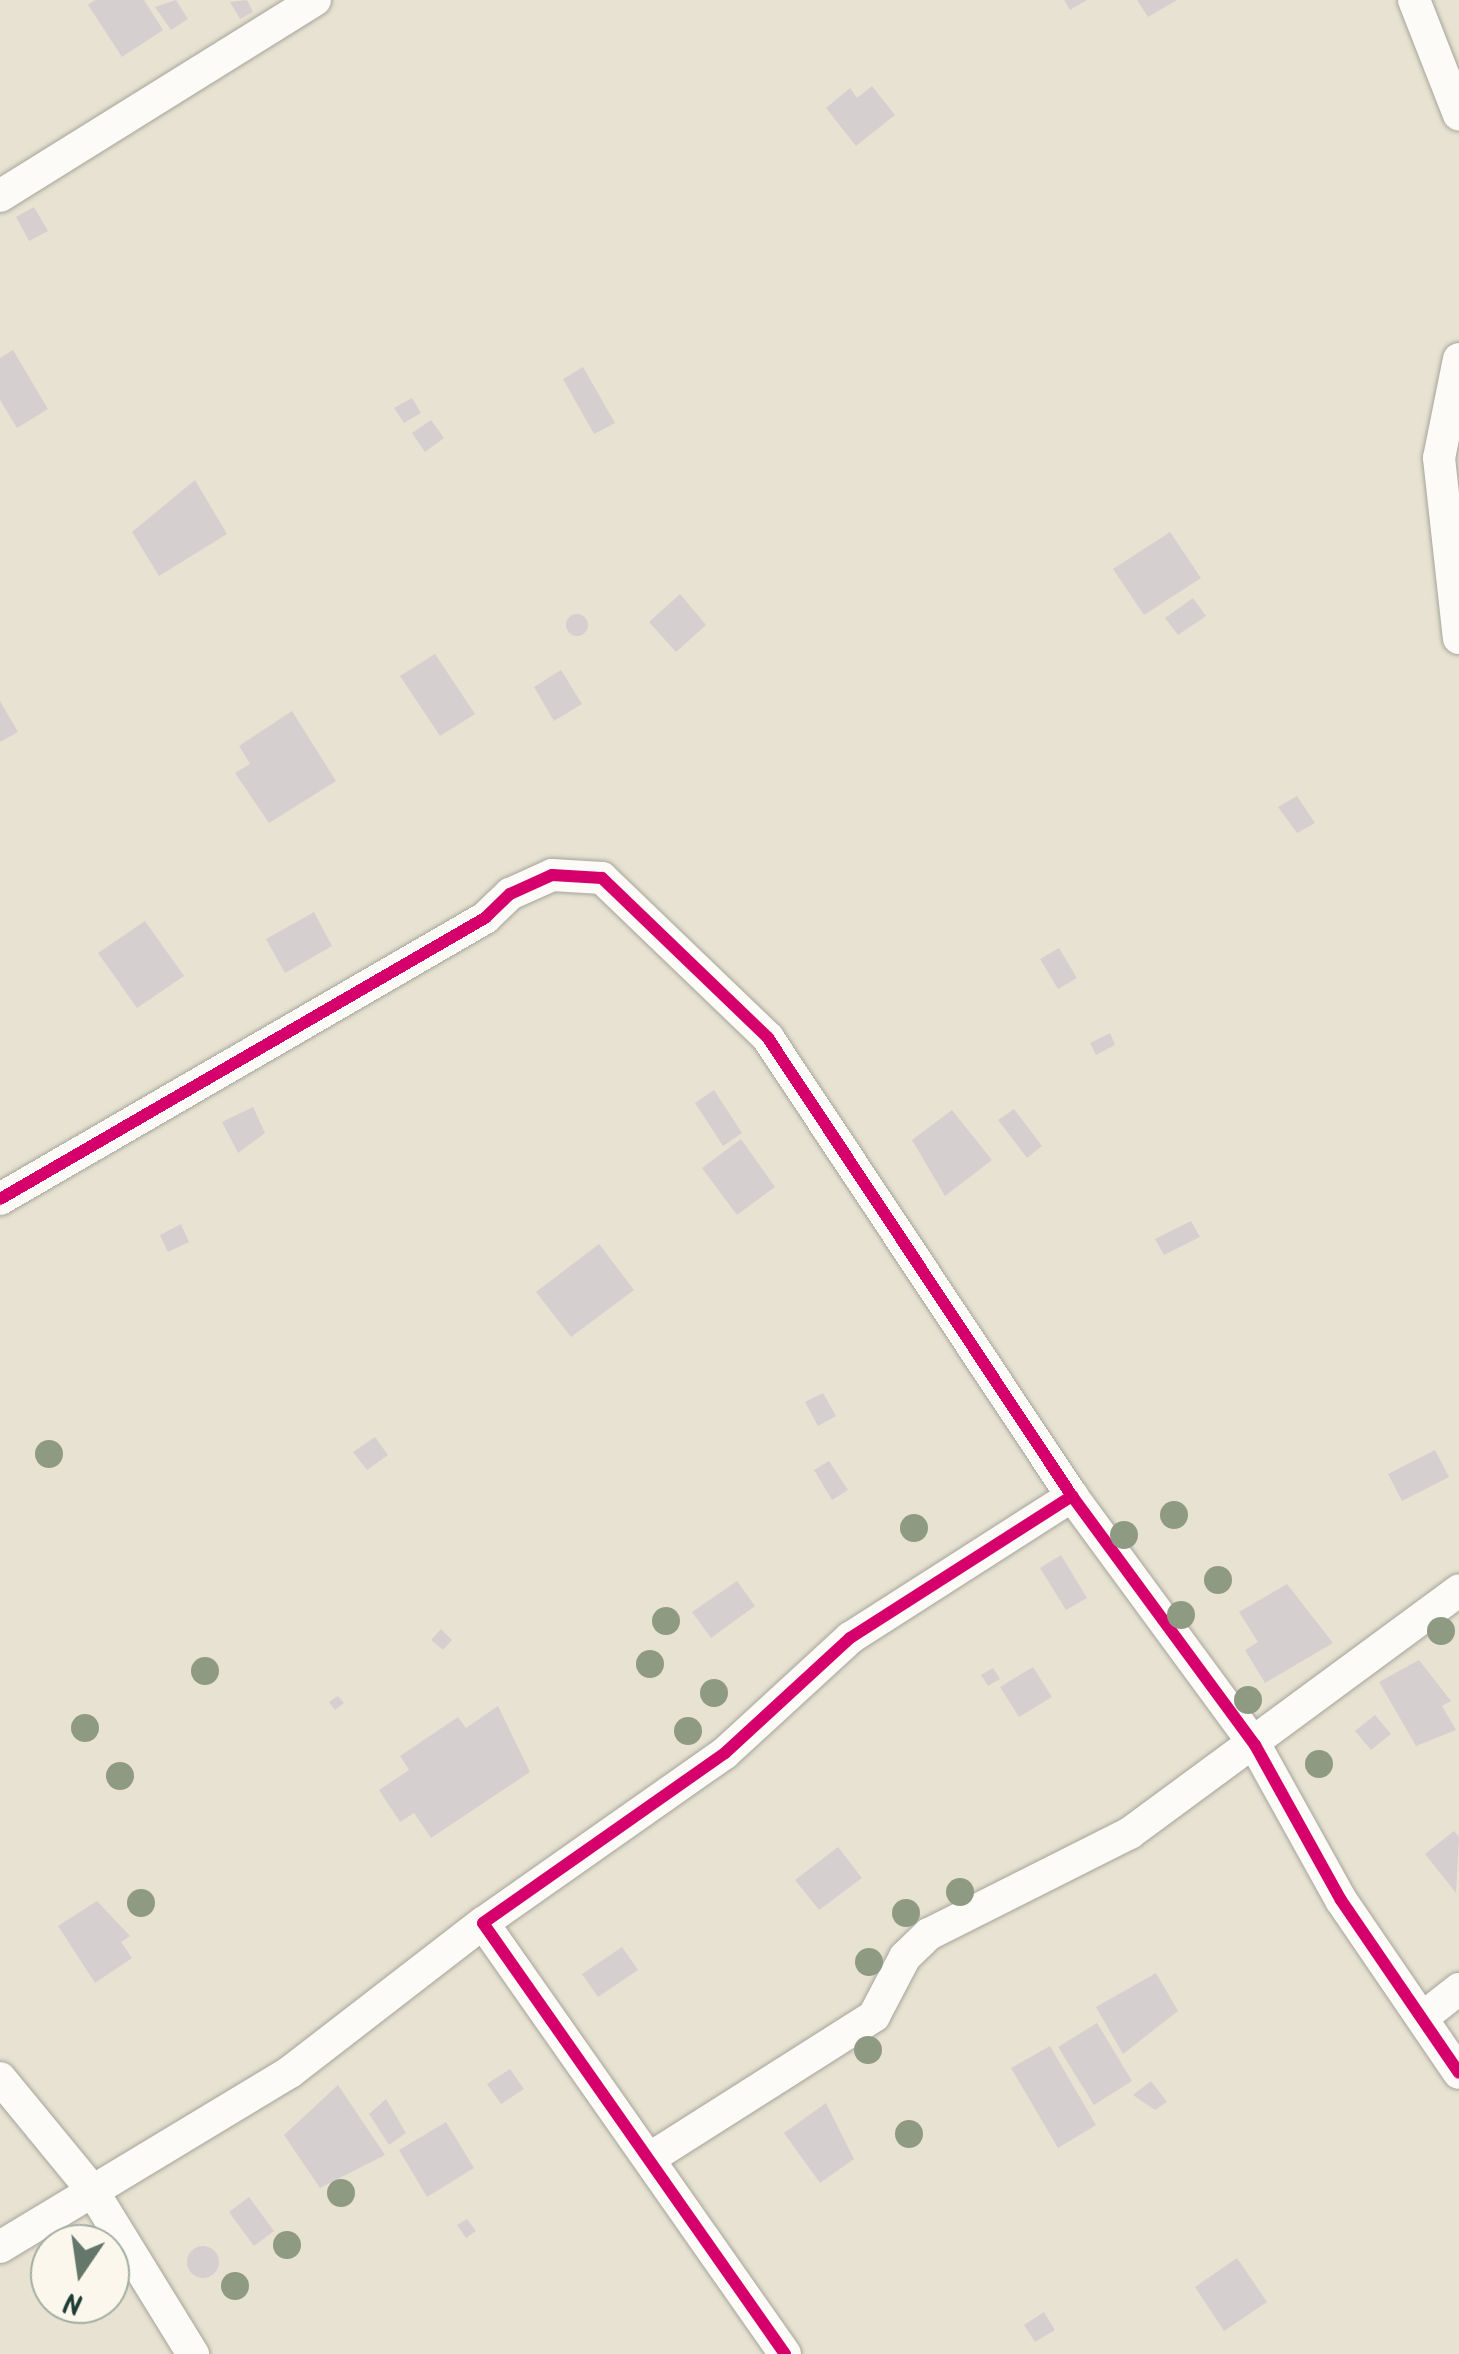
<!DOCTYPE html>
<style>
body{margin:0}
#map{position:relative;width:1459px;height:2354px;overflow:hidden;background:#e8e2d2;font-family:Kalam,sans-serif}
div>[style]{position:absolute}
.building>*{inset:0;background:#d5cfd0}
.round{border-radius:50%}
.roads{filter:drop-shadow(0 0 2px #a4a59a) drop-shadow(0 0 2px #a4a59a)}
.minor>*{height:32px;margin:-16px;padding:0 16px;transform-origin:16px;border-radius:16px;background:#fcfbf8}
.cycleway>*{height:12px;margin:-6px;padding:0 6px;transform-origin:6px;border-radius:6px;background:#d6006c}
.trees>*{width:28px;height:28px;margin:-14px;border-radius:50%;background:#8f9a83}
span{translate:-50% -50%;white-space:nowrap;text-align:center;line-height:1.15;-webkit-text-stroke:9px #fbf7ec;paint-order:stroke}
.north{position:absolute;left:30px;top:2224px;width:100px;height:100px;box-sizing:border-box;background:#fbf7ec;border:2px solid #a3ada2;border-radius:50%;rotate:193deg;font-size:28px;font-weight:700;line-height:40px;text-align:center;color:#1f3d34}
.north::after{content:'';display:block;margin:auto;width:35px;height:45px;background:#65776b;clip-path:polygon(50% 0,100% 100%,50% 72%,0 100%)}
</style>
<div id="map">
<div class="building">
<div style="clip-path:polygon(95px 0,144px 0,163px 30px,122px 57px,88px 5px)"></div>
<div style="clip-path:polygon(176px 0,188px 19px,171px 30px,155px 7px)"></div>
<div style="clip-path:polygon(247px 0,253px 12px,240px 19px,230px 2px)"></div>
<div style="clip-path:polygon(1064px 0,1087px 0,1070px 10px)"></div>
<div style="clip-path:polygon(1137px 0,1177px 0,1148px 17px)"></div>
<div style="clip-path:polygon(872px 86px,895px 115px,856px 146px,826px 108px,850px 88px,857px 98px)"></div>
<div style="clip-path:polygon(34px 207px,48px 231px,29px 241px,16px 217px)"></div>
<div style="clip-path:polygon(13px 350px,48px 409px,17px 428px,0 400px,0 358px)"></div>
<div style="clip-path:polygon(583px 367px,615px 423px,594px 434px,563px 379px)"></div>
<div style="clip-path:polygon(412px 398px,421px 413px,404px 423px,394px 408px)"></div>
<div style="clip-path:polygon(431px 420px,444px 438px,425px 452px,412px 433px)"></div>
<div style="clip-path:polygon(195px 480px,227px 534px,159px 576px,132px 532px)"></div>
<div style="clip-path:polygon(1170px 532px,1201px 578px,1144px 615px,1113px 569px)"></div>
<div style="clip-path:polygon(680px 594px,706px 625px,676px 652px,649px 622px)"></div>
<div style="clip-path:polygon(1193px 598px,1206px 616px,1178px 635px,1165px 618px)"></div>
<div class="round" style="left:566px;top:614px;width:22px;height:22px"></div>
<div style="clip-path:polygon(435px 654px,475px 714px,440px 736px,400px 676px)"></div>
<div style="clip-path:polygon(561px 670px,582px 704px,554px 721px,534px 687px)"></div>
<div style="clip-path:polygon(0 701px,18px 732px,0 742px)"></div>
<div style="clip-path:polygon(292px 711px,336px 781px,269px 823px,235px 773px,250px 764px,239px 746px)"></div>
<div style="clip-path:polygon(1297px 796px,1315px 823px,1297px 833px,1278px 807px)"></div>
<div style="clip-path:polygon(314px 912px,332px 946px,285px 973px,266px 939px)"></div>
<div style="clip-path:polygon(145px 921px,184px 976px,137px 1008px,98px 953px)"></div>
<div style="clip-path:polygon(1059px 948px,1077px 978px,1058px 989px,1040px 959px)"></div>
<div style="clip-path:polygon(1110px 1033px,1115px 1045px,1096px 1055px,1090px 1043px)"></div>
<div style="clip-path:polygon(714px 1090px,742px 1133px,723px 1146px,695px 1103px)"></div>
<div style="clip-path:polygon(253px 1107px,265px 1133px,238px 1153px,222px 1122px)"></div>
<div style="clip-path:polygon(1014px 1109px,1042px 1146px,1027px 1158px,998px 1120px)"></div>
<div style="clip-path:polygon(952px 1110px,992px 1160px,945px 1196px,912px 1140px)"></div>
<div style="clip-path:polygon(741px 1139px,775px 1187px,737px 1215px,702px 1168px)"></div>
<div style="clip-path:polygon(1191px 1221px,1200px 1237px,1164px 1255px,1155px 1239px)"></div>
<div style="clip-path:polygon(181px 1224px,189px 1242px,168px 1252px,160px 1235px)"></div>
<div style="clip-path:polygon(599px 1244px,634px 1290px,571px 1337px,536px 1292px)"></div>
<div style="clip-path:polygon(823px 1393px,836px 1416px,818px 1426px,805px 1402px)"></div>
<div style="clip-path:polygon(375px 1437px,388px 1455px,367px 1470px,353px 1452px)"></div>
<div style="clip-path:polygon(1435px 1450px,1449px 1477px,1402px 1501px,1388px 1474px)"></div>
<div style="clip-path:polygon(829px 1461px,848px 1490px,832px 1500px,814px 1470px)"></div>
<div style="clip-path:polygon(1061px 1555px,1087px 1598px,1066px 1610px,1040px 1568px)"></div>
<div style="clip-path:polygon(737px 1581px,755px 1606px,711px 1638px,692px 1612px)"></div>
<div style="clip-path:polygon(1287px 1584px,1333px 1643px,1265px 1683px,1245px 1650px,1258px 1642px,1239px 1612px)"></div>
<div style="clip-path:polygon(441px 1629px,452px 1640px,443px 1650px,431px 1640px)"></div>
<div style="clip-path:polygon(1419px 1660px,1451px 1701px,1442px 1706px,1456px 1730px,1416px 1746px,1379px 1682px)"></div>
<div style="clip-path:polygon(1033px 1667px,1052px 1697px,1019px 1717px,1000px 1687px)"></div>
<div style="clip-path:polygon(993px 1668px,1000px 1679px,988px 1686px,981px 1675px)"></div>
<div style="clip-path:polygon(338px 1696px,344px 1703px,335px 1710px,329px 1702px)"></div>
<div style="clip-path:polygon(498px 1706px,530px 1772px,431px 1838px,414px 1813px,400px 1822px,379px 1790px,409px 1770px,400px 1756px,458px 1717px,466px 1728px)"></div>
<div style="clip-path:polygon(1375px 1715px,1391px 1734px,1371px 1750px,1355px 1731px)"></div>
<div style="clip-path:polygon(1454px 1831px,1459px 1837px,1456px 1893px,1425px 1854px)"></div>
<div style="clip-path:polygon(838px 1847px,862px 1878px,819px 1910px,795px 1880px)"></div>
<div style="clip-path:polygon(97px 1901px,130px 1936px,121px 1942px,132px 1958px,95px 1983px,58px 1926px)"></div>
<div style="clip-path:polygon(622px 1947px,638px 1970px,598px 1997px,582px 1974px)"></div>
<div style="clip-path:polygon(1156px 1973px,1178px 2011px,1123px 2054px,1096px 2007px)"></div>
<div style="clip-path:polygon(1097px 2023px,1132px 2081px,1094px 2105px,1058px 2047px)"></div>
<div style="clip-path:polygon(1050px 2046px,1096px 2125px,1058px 2148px,1011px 2068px)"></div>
<div style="clip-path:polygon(510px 2069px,524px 2089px,501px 2104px,487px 2084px)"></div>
<div style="clip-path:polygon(1151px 2081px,1167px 2102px,1155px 2110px,1133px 2095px)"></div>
<div style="clip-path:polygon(338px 2085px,385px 2155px,320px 2188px,284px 2135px)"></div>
<div style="clip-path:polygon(386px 2099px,406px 2133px,389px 2145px,369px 2114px)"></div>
<div style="clip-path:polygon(826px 2103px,854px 2159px,820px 2183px,784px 2133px)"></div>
<div style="clip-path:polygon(446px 2122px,474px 2168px,427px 2197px,399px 2150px)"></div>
<div style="clip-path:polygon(249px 2197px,274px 2231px,254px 2246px,229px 2212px)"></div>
<div style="clip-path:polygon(467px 2219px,476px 2231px,466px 2238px,457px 2225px)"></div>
<div class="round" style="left:187px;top:2246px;width:32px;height:32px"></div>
<div style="clip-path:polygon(1237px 2258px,1267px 2302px,1224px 2331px,1195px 2287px)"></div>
<div style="clip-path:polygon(1044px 2312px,1055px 2330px,1035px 2342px,1024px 2325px)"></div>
</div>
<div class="roads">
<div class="minor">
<div style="left:1414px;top:0;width:123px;rotate:68.6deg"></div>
<div style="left:0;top:196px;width:371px;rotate:-31.9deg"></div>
<div style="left:1459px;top:359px;width:101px;rotate:101.4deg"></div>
<div style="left:1439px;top:458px;width:181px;rotate:83.7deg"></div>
<div style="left:0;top:1199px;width:561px;rotate:-30.09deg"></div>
<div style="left:485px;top:918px;width:35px;rotate:-44deg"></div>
<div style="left:510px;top:894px;width:46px;rotate:-24.3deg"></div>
<div style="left:552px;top:875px;width:50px;rotate:3.4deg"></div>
<div style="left:602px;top:878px;width:231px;rotate:43.9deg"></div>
<div style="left:768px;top:1038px;width:550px;rotate:56.43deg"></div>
<div style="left:1072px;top:1496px;width:309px;rotate:53.7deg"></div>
<div style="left:1255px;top:1745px;width:177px;rotate:61deg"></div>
<div style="left:1341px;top:1900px;width:209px;rotate:55.7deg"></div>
<div style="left:1422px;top:2018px;width:47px;rotate:-38.1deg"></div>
<div style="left:0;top:2078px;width:145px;rotate:50.6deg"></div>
<div style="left:92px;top:2190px;width:193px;rotate:58.4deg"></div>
<div style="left:652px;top:2157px;width:263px;rotate:-32.4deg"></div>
<div style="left:874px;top:2016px;width:67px;rotate:-62.3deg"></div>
<div style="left:905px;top:1957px;width:33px;rotate:-44deg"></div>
<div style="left:929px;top:1934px;width:225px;rotate:-26.7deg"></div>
<div style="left:1130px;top:1833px;width:409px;rotate:-36.4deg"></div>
<div style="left:0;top:2247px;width:339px;rotate:-31.1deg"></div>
<div style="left:290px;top:2072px;width:244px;rotate:-37.7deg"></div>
<div style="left:785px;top:2354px;width:526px;rotate:-125.02deg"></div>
<div style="left:483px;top:1923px;width:296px;rotate:-35.1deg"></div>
<div style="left:725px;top:1753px;width:170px;rotate:-42.6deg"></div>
<div style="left:850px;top:1638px;width:264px;rotate:-32.6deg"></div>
</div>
</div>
<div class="cycleway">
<div style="left:0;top:1199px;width:561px;rotate:-30.09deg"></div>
<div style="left:485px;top:918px;width:35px;rotate:-44deg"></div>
<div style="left:510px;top:894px;width:46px;rotate:-24.3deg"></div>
<div style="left:552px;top:875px;width:50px;rotate:3.4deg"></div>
<div style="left:602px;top:878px;width:231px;rotate:43.9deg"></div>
<div style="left:768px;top:1038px;width:550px;rotate:56.43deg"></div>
<div style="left:1072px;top:1496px;width:309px;rotate:53.7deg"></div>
<div style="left:1255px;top:1745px;width:177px;rotate:61deg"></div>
<div style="left:1341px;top:1900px;width:209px;rotate:55.7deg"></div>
<div style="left:785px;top:2354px;width:526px;rotate:-125.02deg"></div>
<div style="left:483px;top:1923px;width:296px;rotate:-35.1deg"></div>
<div style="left:725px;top:1753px;width:170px;rotate:-42.6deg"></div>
<div style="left:850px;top:1638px;width:264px;rotate:-32.6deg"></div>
</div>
<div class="trees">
<div style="left:49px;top:1454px"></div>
<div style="left:1174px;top:1515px"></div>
<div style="left:914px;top:1528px"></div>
<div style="left:1124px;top:1535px"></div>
<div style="left:1218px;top:1580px"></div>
<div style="left:1181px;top:1615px"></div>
<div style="left:666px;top:1621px"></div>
<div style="left:1441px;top:1631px"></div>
<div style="left:650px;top:1664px"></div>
<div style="left:205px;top:1671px"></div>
<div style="left:714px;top:1693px"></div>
<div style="left:1248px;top:1700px"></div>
<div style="left:85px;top:1728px"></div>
<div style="left:688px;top:1731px"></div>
<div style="left:1319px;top:1764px"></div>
<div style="left:120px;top:1776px"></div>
<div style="left:960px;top:1892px"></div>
<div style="left:141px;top:1903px"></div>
<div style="left:906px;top:1913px"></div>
<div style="left:869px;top:1962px"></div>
<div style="left:868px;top:2050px"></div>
<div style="left:909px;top:2134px"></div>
<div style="left:341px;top:2193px"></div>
<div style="left:287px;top:2245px"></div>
<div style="left:235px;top:2286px"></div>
</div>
<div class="north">N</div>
</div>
